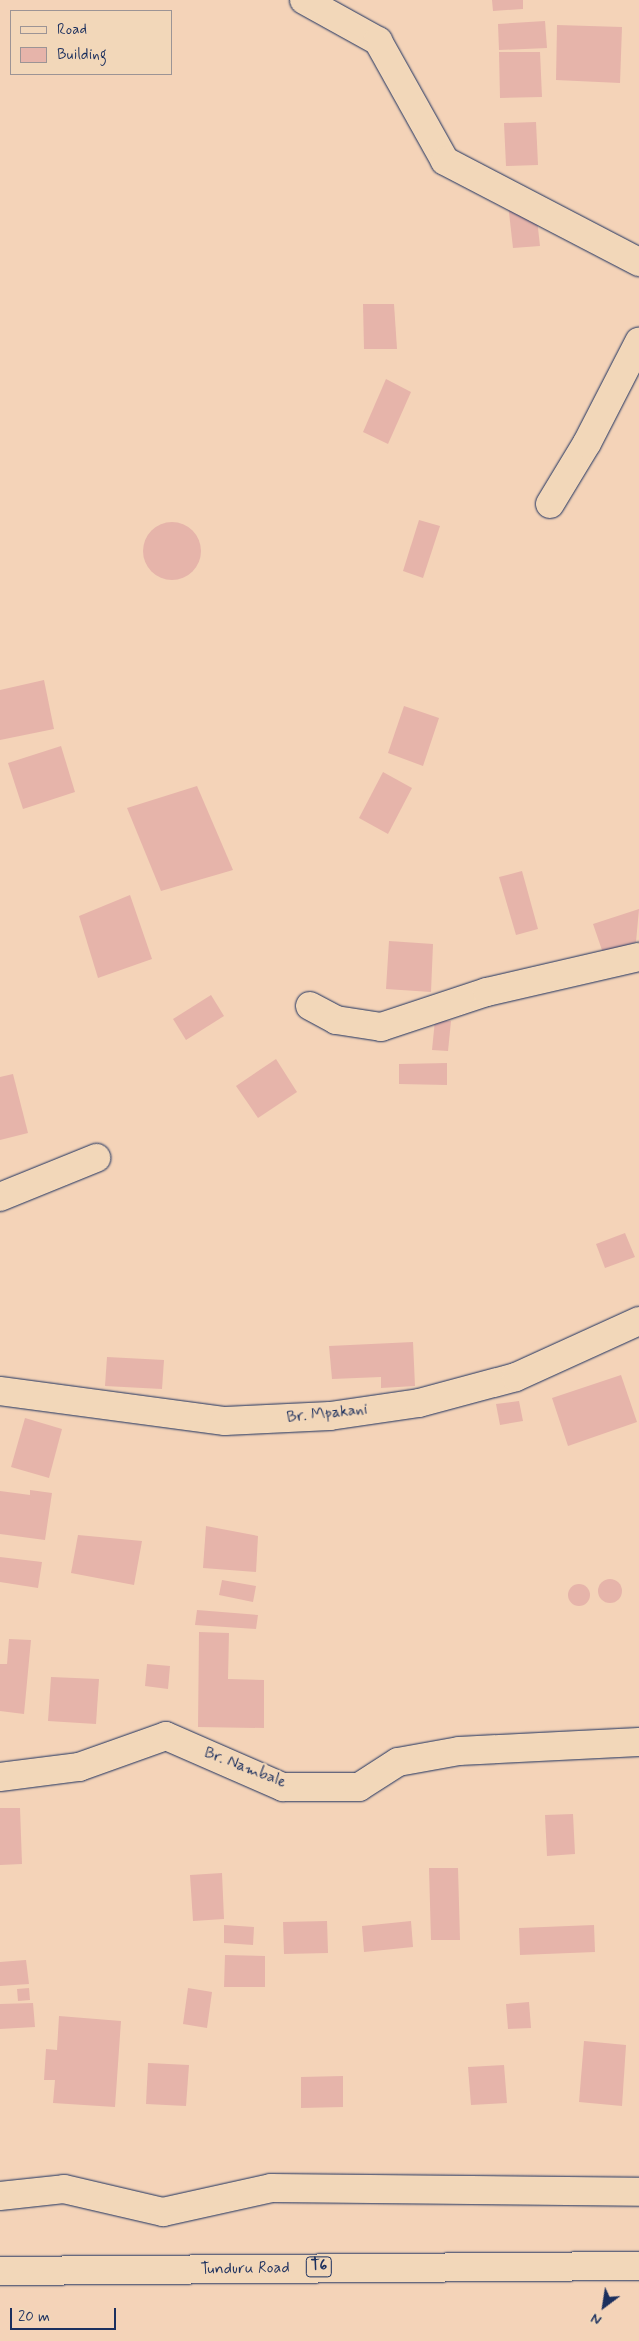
<!DOCTYPE html>
<style>
body{margin:0}
#map{position:relative;width:639px;height:2341px;overflow:hidden;background:#f4d3b8;font-family:Mynerve,sans-serif}
div>[style]{position:absolute}
.building>*{inset:0;background:#e6b4aa}
.round{border-radius:50%}
.roads{filter:drop-shadow(0 0 1px #1b2f5e) drop-shadow(0 0 1px #1b2f5e)}
.minor>*{height:28px;margin:-14px;padding:0 14px;transform-origin:14px;border-radius:14px;background:#f2d7b9}
.trunk>*{height:28px;margin:-14px;padding:0 14px;transform-origin:14px;border-radius:14px;background:#f2d7b9}
span{translate:-50% -50%;white-space:nowrap;text-align:center;line-height:1.15;-webkit-text-stroke:4.5px #f2d7b9;paint-order:stroke}
.shield-label span{padding:1px 4px;background:#f2d7b9;border:1px solid;border-radius:4px;-webkit-text-stroke-width:0}
.shield-label{font-size:15px;color:#1b2f5e;font-weight:700}
.street-label{font-size:16px;color:#1b2f5e}
.legend{position:absolute;left:10px;top:10px;width:162px;height:65px;box-sizing:border-box;background:#f2d7b9;border:1px solid #9c9495;margin:0;padding:6px 9px;list-style:none;font-size:15px;color:#1b2f5e}
.legend li{display:flex;align-items:center;gap:10px;height:25px}
.legend b{width:25px;border:1px solid #9c9495}
.north{position:absolute;left:579px;top:2281px;width:50px;height:50px;-webkit-text-stroke:4px #f2d7b9;paint-order:stroke;rotate:211deg;font-size:14px;font-weight:700;line-height:20px;text-align:center;color:#1b2f5e}
.north::after{content:'';display:block;margin:auto;width:18px;height:22px;background:#1b2f5e;clip-path:polygon(50% 0,100% 100%,50% 72%,0 100%)}
.scale{position:absolute;left:10px;top:2308px;width:106px;height:22px;box-sizing:border-box;border:2px solid #1b2f5e;border-top:0;padding-left:6px;font-size:15px;line-height:18px;white-space:nowrap;color:#1b2f5e;-webkit-text-stroke:4px #f2d7b9;paint-order:stroke}
</style>
<div id="map">
<div class="building">
<div style="clip-path:polygon(492px 0,523px 0,523px 9px,493px 11px)"></div>
<div style="clip-path:polygon(545px 21px,547px 48px,499px 50px,498px 24px)"></div>
<div style="clip-path:polygon(557px 25px,622px 27px,620px 83px,556px 80px)"></div>
<div style="clip-path:polygon(499px 52px,540px 52px,542px 97px,500px 98px)"></div>
<div style="clip-path:polygon(536px 122px,538px 165px,506px 166px,504px 123px)"></div>
<div style="clip-path:polygon(534px 192px,540px 246px,513px 248px,507px 195px)"></div>
<div style="clip-path:polygon(363px 304px,394px 304px,397px 349px,364px 349px)"></div>
<div style="clip-path:polygon(386px 379px,411px 392px,388px 444px,363px 432px)"></div>
<div style="clip-path:polygon(419px 520px,440px 526px,423px 578px,403px 571px)"></div>
<div class="round" style="left:143px;top:522px;width:58px;height:58px"></div>
<div style="clip-path:polygon(44px 680px,54px 729px,0 740px,0 690px)"></div>
<div style="clip-path:polygon(404px 706px,439px 718px,423px 766px,388px 753px)"></div>
<div style="clip-path:polygon(61px 746px,75px 792px,23px 809px,8px 763px)"></div>
<div style="clip-path:polygon(383px 772px,412px 788px,388px 834px,359px 818px)"></div>
<div style="clip-path:polygon(197px 786px,233px 870px,161px 891px,127px 808px)"></div>
<div style="clip-path:polygon(522px 871px,538px 929px,516px 935px,499px 877px)"></div>
<div style="clip-path:polygon(130px 895px,152px 959px,98px 978px,79px 916px)"></div>
<div style="clip-path:polygon(639px 909px,636px 942px,603px 953px,593px 924px)"></div>
<div style="clip-path:polygon(389px 941px,433px 944px,431px 992px,386px 989px)"></div>
<div style="clip-path:polygon(211px 995px,224px 1016px,186px 1040px,173px 1019px)"></div>
<div style="clip-path:polygon(435px 1020px,451px 1021px,448px 1051px,432px 1050px)"></div>
<div style="clip-path:polygon(276px 1059px,297px 1092px,258px 1118px,236px 1086px)"></div>
<div style="clip-path:polygon(447px 1063px,447px 1085px,399px 1084px,399px 1064px)"></div>
<div style="clip-path:polygon(13px 1074px,28px 1133px,0 1140px,0 1077px)"></div>
<div style="clip-path:polygon(625px 1233px,635px 1257px,605px 1268px,596px 1244px)"></div>
<div style="clip-path:polygon(413px 1342px,415px 1386px,381px 1388px,381px 1377px,332px 1379px,329px 1346px)"></div>
<div style="clip-path:polygon(107px 1357px,164px 1360px,162px 1389px,105px 1386px)"></div>
<div style="clip-path:polygon(621px 1375px,637px 1422px,568px 1446px,552px 1398px)"></div>
<div style="clip-path:polygon(519px 1401px,523px 1421px,500px 1425px,496px 1404px)"></div>
<div style="clip-path:polygon(25px 1418px,62px 1429px,49px 1478px,11px 1467px)"></div>
<div style="clip-path:polygon(30px 1490px,52px 1493px,45px 1540px,0 1534px,0 1491px,30px 1495px)"></div>
<div style="clip-path:polygon(206px 1526px,258px 1536px,256px 1572px,203px 1568px)"></div>
<div style="clip-path:polygon(78px 1535px,142px 1541px,134px 1585px,71px 1573px)"></div>
<div style="clip-path:polygon(0 1557px,42px 1562px,38px 1588px,0 1582px)"></div>
<div class="round" style="left:598px;top:1579px;width:24px;height:24px"></div>
<div style="clip-path:polygon(222px 1580px,256px 1586px,253px 1602px,219px 1595px)"></div>
<div class="round" style="left:568px;top:1584px;width:22px;height:22px"></div>
<div style="clip-path:polygon(197px 1610px,258px 1615px,256px 1629px,195px 1625px)"></div>
<div style="clip-path:polygon(199px 1632px,229px 1633px,228px 1679px,264px 1680px,264px 1728px,198px 1727px)"></div>
<div style="clip-path:polygon(9px 1639px,31px 1640px,24px 1714px,0 1711px,0 1664px,7px 1664px)"></div>
<div style="clip-path:polygon(147px 1664px,170px 1666px,168px 1689px,145px 1686px)"></div>
<div style="clip-path:polygon(51px 1677px,99px 1679px,96px 1724px,48px 1721px)"></div>
<div style="clip-path:polygon(0 1808px,20px 1808px,22px 1864px,0 1865px)"></div>
<div style="clip-path:polygon(573px 1814px,575px 1854px,547px 1856px,545px 1815px)"></div>
<div style="clip-path:polygon(429px 1868px,458px 1868px,460px 1940px,431px 1940px)"></div>
<div style="clip-path:polygon(222px 1873px,224px 1919px,193px 1921px,190px 1875px)"></div>
<div style="clip-path:polygon(327px 1921px,328px 1953px,284px 1954px,283px 1922px)"></div>
<div style="clip-path:polygon(411px 1921px,413px 1947px,364px 1952px,362px 1926px)"></div>
<div style="clip-path:polygon(224px 1925px,254px 1927px,253px 1945px,224px 1943px)"></div>
<div style="clip-path:polygon(594px 1925px,595px 1952px,520px 1955px,519px 1928px)"></div>
<div style="clip-path:polygon(225px 1955px,265px 1956px,265px 1987px,224px 1987px)"></div>
<div style="clip-path:polygon(26px 1960px,29px 1984px,0 1986px,0 1962px)"></div>
<div style="clip-path:polygon(29px 1988px,30px 2000px,18px 2001px,17px 1989px)"></div>
<div style="clip-path:polygon(188px 1988px,212px 1992px,207px 2028px,183px 2024px)"></div>
<div style="clip-path:polygon(529px 2002px,531px 2028px,508px 2029px,506px 2004px)"></div>
<div style="clip-path:polygon(33px 2003px,35px 2027px,0 2029px,0 2004px)"></div>
<div style="clip-path:polygon(59px 2016px,121px 2021px,115px 2107px,53px 2103px,55px 2080px,44px 2080px,46px 2049px,57px 2050px)"></div>
<div style="clip-path:polygon(584px 2041px,626px 2045px,622px 2106px,579px 2102px)"></div>
<div style="clip-path:polygon(148px 2063px,189px 2065px,186px 2106px,146px 2104px)"></div>
<div style="clip-path:polygon(504px 2065px,507px 2103px,471px 2105px,468px 2067px)"></div>
<div style="clip-path:polygon(343px 2076px,343px 2107px,301px 2108px,301px 2077px)"></div>
</div>
<div class="roads">
<div class="minor">
<div style="left:304px;top:0;width:85px;rotate:29deg"></div>
<div style="left:378px;top:41px;width:137px;rotate:60.8deg"></div>
<div style="left:445px;top:161px;width:219px;rotate:27.5deg"></div>
<div style="left:550px;top:504px;width:71px;rotate:-58.8deg"></div>
<div style="left:587px;top:443px;width:114px;rotate:-62.8deg"></div>
<div style="left:310px;top:1006px;width:30px;rotate:28deg"></div>
<div style="left:336px;top:1020px;width:46px;rotate:8.8deg"></div>
<div style="left:381px;top:1027px;width:112px;rotate:-18.3deg"></div>
<div style="left:487px;top:992px;width:156px;rotate:-13deg"></div>
<div style="left:0;top:1197px;width:104px;rotate:-22.1deg"></div>
<div style="left:0;top:1391px;width:227px;rotate:7.6deg"></div>
<div style="left:225px;top:1421px;width:105px;rotate:-2.7deg"></div>
<div style="left:330px;top:1416px;width:90px;rotate:-8.3deg"></div>
<div style="left:419px;top:1403px;width:100px;rotate:-15deg"></div>
<div style="left:516px;top:1377px;width:135px;rotate:-24.5deg"></div>
<div style="left:0;top:1777px;width:80px;rotate:-7.2deg"></div>
<div style="left:79px;top:1767px;width:92px;rotate:-19.6deg"></div>
<div style="left:166px;top:1736px;width:128px;rotate:23.6deg"></div>
<div style="left:283px;top:1787px;width:76px"></div>
<div style="left:359px;top:1787px;width:46px;rotate:-32.7deg"></div>
<div style="left:398px;top:1762px;width:62px;rotate:-10.2deg"></div>
<div style="left:459px;top:1751px;width:180px;rotate:-2.9deg"></div>
<div style="left:0;top:2196px;width:64px;rotate:-6.2deg"></div>
<div style="left:64px;top:2189px;width:102px;rotate:13.1deg"></div>
<div style="left:163px;top:2212px;width:111px;rotate:-12.5deg"></div>
<div style="left:271px;top:2188px;width:368px;rotate:0.6deg"></div>
</div>
<div class="trunk">
<div style="left:0;top:2271px;width:639px;rotate:-0.45deg"></div>
</div>
</div>
<div class="shield-label">
<span style="left:319px;top:2267px">T6</span>
</div>
<div class="street-label">
<span style="left:327px;top:1414px;rotate:-6deg">Br. Mpakani</span>
<span style="left:245px;top:1768px;rotate:21deg">Br. Nambale</span>
<span style="left:245px;top:2269px;rotate:-1deg">Tunduru Road</span>
</div>
<ul class="legend">
<li><b style="height:6px;background:#f2d7b9"></b>Road</li>
<li><b style="height:14px;background:#e6b4aa"></b>Building</li>
</ul>
<div class="north">N</div>
<div class="scale">20 m</div>
</div>
